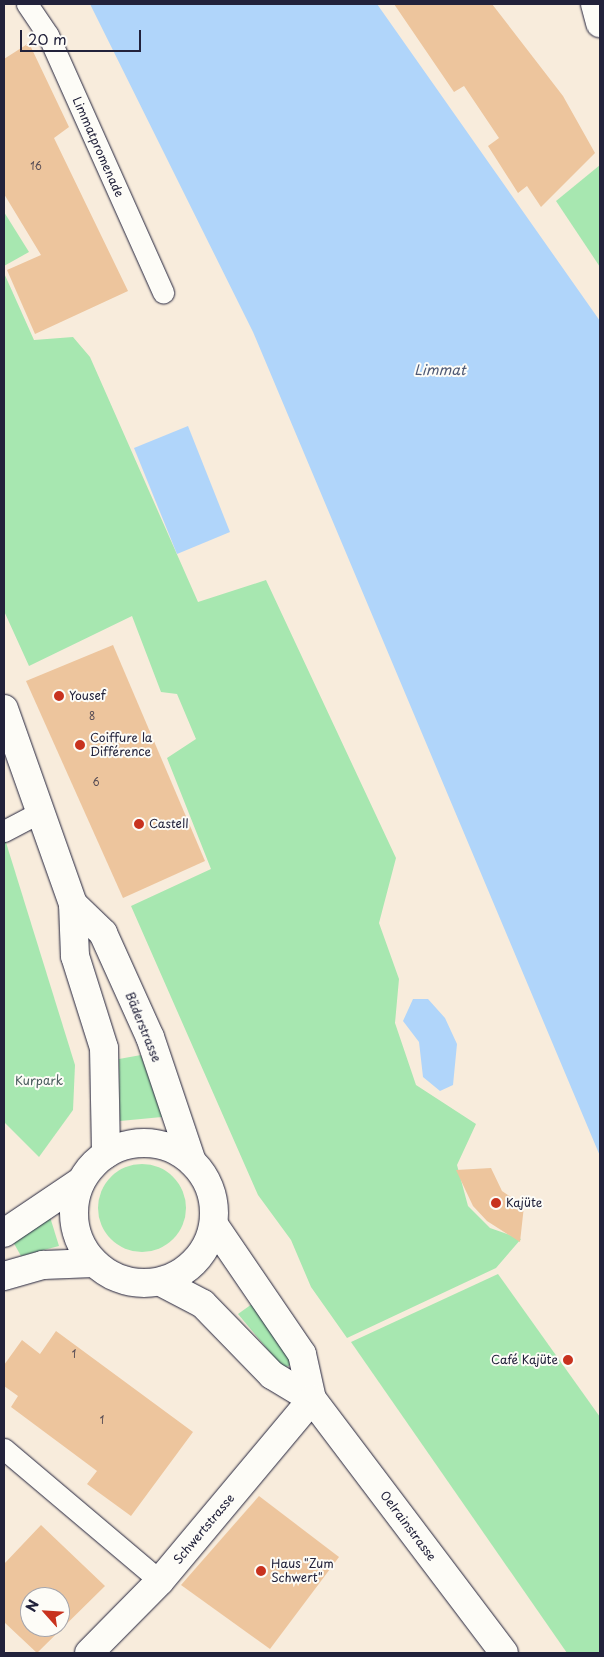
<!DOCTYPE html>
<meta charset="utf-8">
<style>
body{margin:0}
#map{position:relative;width:604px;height:1657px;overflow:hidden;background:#f8ecdc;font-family:"Playpen Sans",sans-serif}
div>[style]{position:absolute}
.green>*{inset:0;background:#a7e7b0}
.round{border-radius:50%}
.water>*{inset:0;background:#b0d5fa}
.building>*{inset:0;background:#edc59d}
.roads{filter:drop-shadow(0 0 1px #22223b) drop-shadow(0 0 1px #22223b)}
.service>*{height:21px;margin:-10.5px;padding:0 10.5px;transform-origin:10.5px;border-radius:10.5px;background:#fdfcf7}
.minor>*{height:28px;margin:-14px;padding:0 14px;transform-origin:14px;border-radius:14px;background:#fdfcf7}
.minor>.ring{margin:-14px;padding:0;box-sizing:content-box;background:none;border:28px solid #fdfcf7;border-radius:50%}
.secondary>*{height:28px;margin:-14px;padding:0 14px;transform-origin:14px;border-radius:14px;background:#fdfcf7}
.dots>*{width:14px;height:14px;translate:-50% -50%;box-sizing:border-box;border:2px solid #fdfcf7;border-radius:50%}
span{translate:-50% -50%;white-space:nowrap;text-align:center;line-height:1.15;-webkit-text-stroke:4px #fdfcf7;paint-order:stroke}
.number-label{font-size:10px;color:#554b54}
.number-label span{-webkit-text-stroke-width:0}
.street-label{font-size:12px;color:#22223b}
.poi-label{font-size:12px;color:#22223b}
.left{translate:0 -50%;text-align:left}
.right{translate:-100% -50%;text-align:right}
.park-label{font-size:12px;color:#4a5d5e}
.water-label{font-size:14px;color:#4d5874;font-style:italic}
.frame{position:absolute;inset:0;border:5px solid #22223b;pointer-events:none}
.north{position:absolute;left:20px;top:1587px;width:50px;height:50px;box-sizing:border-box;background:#fdfcf7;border:1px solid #a5a5ac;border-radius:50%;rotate:296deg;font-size:14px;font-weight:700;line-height:20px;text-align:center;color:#22223b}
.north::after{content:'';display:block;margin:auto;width:18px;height:22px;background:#c8321e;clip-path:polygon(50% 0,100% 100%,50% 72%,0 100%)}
.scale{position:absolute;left:20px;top:30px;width:121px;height:22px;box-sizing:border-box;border:2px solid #22223b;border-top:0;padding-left:6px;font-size:15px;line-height:18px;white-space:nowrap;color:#22223b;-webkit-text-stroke:4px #fdfcf7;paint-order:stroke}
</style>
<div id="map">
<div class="green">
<div style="clip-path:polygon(600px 165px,600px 267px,556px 201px)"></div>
<div style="clip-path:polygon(4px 212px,29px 252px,4px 266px)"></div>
<div style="clip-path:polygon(4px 273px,34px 340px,73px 337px,90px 357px,198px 602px,266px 580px,396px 858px,379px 923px,399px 979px,395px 1023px,416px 1085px,476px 1124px,457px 1165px,468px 1206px,490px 1228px,521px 1239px,496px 1268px,347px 1338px,311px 1287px,291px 1240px,258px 1195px,131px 906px,211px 869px,167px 758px,196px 739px,177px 694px,161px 692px,132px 616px,29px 666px,4px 611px)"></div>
<div style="clip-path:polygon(4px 836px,75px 1065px,73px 1110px,39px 1157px,4px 1122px)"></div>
<div style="clip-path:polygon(141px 1055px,162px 1117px,120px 1121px,119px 1059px)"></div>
<div class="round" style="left:98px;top:1164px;width:88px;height:88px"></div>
<div style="clip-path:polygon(50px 1217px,59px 1246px,21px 1256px,12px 1240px)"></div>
<div style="clip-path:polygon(498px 1274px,600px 1417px,600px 1653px,567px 1653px,351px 1342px)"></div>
<div style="clip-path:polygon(252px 1304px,291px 1362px,289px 1366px,283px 1368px,238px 1314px)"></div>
</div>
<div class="water">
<div style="clip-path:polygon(90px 4px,377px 4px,600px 321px,600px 1156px,253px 332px)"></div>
<div style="clip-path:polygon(188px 426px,230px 532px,177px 554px,134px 448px)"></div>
<div style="clip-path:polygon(413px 999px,428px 999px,445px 1018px,457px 1044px,453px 1085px,440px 1091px,423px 1077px,419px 1042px,403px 1021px)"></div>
</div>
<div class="building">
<div style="clip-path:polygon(394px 4px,492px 4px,563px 96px,595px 153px,541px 207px,527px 186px,518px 193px,488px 146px,499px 138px,464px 86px,454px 92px)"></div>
<div style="clip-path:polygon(29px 43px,69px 127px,54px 138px,128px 291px,35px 334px,7px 270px,41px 255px,4px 194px,4px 59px)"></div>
<div style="clip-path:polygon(113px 645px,205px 861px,123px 898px,26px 681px)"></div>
<div style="clip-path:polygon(491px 1168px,502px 1191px,524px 1206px,520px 1242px,487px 1221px,473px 1206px,456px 1170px)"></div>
<div style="clip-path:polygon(56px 1331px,193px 1432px,131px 1516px,87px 1484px,97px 1471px,11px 1407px,18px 1396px,4px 1386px,4px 1365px,22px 1340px,40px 1354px)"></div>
<div style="clip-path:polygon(259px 1496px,339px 1557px,270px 1649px,181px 1585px)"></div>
<div style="clip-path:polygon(evenodd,41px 1525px,105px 1586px,37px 1653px,4px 1622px,4px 1564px,41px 1525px,30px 1597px,60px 1597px,60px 1627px,30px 1627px,30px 1597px)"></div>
</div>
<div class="roads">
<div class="service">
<div style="left:27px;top:4px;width:37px;rotate:56deg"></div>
<div style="left:48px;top:35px;width:282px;rotate:65.9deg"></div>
<div style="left:4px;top:831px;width:43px;rotate:-27.8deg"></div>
<div style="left:4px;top:1449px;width:204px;rotate:40.2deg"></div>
</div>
<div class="minor">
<div style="left:4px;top:709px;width:207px;rotate:70.5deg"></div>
<div style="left:73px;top:904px;width:52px;rotate:87.8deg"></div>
<div style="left:75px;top:956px;width:96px;rotate:72.5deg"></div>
<div style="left:104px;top:1048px;width:106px;rotate:88.9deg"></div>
<div style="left:73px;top:904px;width:42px;rotate:44deg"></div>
<div style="left:103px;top:933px;width:114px;rotate:65.7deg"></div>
<div style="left:150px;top:1037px;width:132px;rotate:71.4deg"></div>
<div class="ring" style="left:74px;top:1143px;width:112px;height:112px"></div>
<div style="left:214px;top:1225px;width:156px;rotate:55.7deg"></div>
<div style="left:302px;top:1354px;width:46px;rotate:77.5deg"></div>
<div style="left:4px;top:1233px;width:93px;rotate:-34deg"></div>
<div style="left:4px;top:1276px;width:41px;rotate:-15.8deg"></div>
<div style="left:43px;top:1265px;width:51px;rotate:-2.2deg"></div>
<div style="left:161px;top:1282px;width:47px;rotate:27.6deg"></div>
<div style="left:203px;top:1304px;width:99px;rotate:45.8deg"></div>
<div style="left:272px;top:1375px;width:47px;rotate:31deg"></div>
<div style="left:312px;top:1399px;width:318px;rotate:52.9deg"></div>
<div style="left:89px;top:1653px;width:101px;rotate:-45.4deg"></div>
<div style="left:160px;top:1581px;width:237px;rotate:-50.1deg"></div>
</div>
<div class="secondary">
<div style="left:595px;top:4px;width:20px;rotate:75deg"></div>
</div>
</div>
<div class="dots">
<div style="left:59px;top:696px;background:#c8321e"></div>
<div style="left:80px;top:745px;background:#c8321e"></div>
<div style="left:139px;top:824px;background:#c8321e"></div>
<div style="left:496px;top:1203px;background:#c8321e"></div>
<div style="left:568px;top:1360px;background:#c8321e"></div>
<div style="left:261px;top:1571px;background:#c8321e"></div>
</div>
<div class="number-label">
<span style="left:36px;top:166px">16</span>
<span style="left:92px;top:716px">8</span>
<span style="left:96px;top:782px">6</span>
<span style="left:74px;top:1354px">1</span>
<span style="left:102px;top:1420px">1</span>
</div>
<div class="street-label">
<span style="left:98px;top:147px;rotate:66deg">Limmatpromenade</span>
<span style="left:143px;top:1027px;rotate:68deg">Bäderstrasse</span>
<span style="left:408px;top:1526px;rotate:53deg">Oelrainstrasse</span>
<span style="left:204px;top:1529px;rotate:-50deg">Schwertstrasse</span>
</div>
<div class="poi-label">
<span class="left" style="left:69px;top:696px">Yousef</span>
<span class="left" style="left:90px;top:745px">Coiffure la<br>Différence</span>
<span class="left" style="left:149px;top:824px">Castell</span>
<span class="left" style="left:506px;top:1203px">Kajüte</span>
<span class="right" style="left:558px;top:1360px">Café Kajüte</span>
<span class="left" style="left:271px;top:1571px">Haus "Zum<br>Schwert"</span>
</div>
<div class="park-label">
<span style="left:39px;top:1081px">Kurpark</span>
</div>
<div class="water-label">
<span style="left:440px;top:370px">Limmat</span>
</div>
<div class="frame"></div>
<div class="north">N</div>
<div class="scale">20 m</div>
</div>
